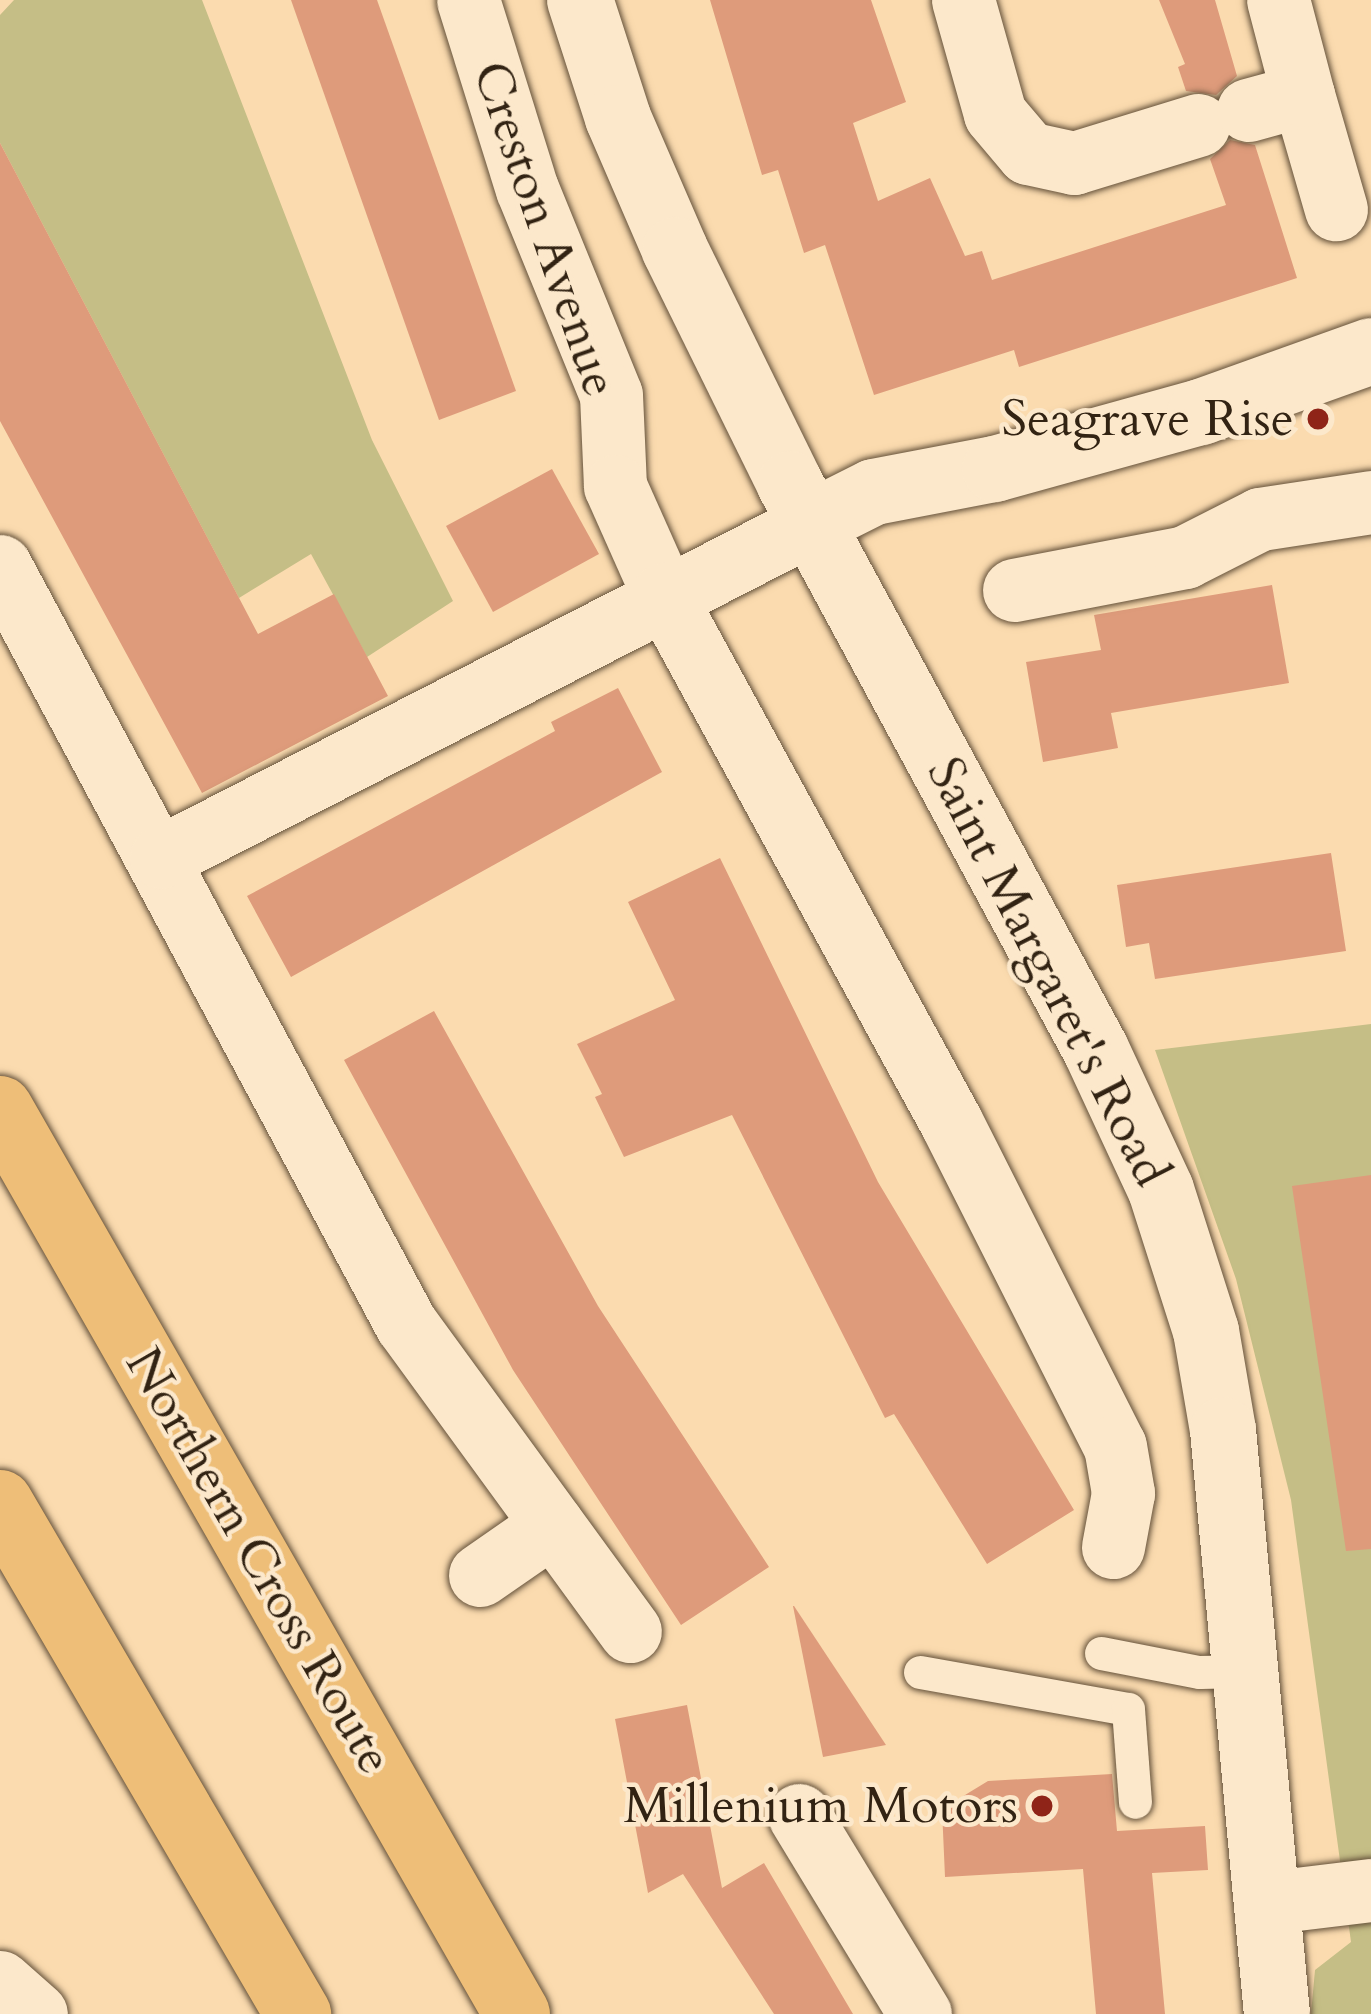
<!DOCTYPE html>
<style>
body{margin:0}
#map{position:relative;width:1371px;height:2014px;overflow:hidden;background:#fbdbaf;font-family:Cardo,serif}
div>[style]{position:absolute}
.green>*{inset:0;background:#c5be86}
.building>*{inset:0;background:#de9b7b}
.roads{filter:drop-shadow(0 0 3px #64513a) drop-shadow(0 0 3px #64513a)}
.service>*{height:33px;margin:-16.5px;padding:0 16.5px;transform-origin:16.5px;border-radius:16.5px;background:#fce8cb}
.minor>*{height:63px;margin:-31.5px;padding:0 31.5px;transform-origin:31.5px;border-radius:31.5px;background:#fce8cb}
.tertiary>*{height:66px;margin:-33px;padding:0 33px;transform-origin:33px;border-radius:33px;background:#fce8cb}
.secondary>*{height:66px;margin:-33px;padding:0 33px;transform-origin:33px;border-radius:33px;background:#fce8cb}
.motorway>*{height:66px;margin:-33px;padding:0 33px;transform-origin:33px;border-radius:33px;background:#eebe78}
.dots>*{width:33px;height:33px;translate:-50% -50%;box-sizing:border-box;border:6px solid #fce8cb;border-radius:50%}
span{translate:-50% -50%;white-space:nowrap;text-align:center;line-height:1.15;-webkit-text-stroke:9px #fce8cb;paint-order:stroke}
.street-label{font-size:51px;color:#322313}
.poi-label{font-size:51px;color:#322313}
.right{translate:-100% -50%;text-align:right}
</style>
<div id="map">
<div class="green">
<div style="clip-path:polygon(14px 0,202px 0,372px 440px,453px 601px,367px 657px,311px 554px,239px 598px,0 143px,0 15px)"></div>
<div style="clip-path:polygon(1371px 1024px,1371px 2014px,1311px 2014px,1315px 1970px,1351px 1942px,1291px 1500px,1236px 1279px,1155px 1050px)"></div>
</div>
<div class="building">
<div style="clip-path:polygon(291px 0,377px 0,516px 391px,439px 420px)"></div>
<div style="clip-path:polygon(710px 0,871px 0,906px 102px,853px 123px,878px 201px,930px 178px,965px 256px,982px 251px,992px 280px,1226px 205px,1210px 159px,1230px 140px,1255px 145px,1297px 278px,1019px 367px,1014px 350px,874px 395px,825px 245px,804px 253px,778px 170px,762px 175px)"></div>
<div style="clip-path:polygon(1159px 0,1215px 0,1237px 76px,1216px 95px,1186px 91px,1178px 67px,1185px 64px)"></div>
<div style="clip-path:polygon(0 143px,258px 634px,334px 594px,388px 696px,202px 793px,0 421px)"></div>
<div style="clip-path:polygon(552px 469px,599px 554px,493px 612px,446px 526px)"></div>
<div style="clip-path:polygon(1272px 585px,1289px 683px,1111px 713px,1118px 748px,1043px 762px,1026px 662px,1101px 650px,1094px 615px)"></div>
<div style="clip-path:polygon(618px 688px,662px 772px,291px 977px,247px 896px,555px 731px,551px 722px)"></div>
<div style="clip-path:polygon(1331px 853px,1346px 951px,1155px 979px,1149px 943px,1126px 947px,1117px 885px)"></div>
<div style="clip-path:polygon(720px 858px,878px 1182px,1074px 1510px,987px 1564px,894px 1414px,885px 1418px,732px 1115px,624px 1157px,595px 1097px,602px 1094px,577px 1044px,675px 1000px,628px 902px)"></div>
<div style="clip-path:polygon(434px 1011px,598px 1306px,769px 1567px,681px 1625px,513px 1370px,344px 1060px)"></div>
<div style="clip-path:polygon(1371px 1175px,1371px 1549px,1346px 1551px,1292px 1186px)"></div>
<div style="clip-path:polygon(793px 1606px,794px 1606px,886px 1745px,823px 1757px)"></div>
<div style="clip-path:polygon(687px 1705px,722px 1888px,764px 1863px,853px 2014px,774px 2014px,683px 1874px,648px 1893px,615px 1719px)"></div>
<div style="clip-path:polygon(1112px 1774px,1117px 1831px,1205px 1826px,1208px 1870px,1152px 1873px,1165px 2014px,1096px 2014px,1083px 1869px,945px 1877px,942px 1809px,988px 1781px)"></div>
</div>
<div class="roads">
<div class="service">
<div style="left:1101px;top:1653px;width:100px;rotate:11deg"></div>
<div style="left:1199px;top:1672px;width:49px;rotate:-1.2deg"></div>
<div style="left:920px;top:1672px;width:211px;rotate:10.1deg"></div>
<div style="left:1128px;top:1709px;width:93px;rotate:85.7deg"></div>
</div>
<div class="minor">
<div style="left:468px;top:0;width:198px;rotate:72.7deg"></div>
<div style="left:527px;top:189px;width:222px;rotate:67.8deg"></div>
<div style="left:611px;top:395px;width:91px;rotate:87.5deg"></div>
<div style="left:615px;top:486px;width:118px;rotate:66deg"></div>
<div style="left:663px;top:594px;width:601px;rotate:61.39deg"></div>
<div style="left:951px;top:1122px;width:363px;rotate:63.2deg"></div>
<div style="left:1115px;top:1446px;width:48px;rotate:80.3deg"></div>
<div style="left:1123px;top:1493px;width:55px;rotate:100.5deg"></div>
<div style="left:963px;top:0;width:118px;rotate:74.3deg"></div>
<div style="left:995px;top:114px;width:51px;rotate:49.8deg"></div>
<div style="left:1028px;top:153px;width:47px;rotate:12.3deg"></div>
<div style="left:1074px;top:163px;width:130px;rotate:-17deg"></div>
<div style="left:1303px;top:95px;width:119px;rotate:73.9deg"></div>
<div style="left:1248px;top:110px;width:57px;rotate:-15.3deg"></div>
<div style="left:1303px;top:95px;width:98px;rotate:-104.7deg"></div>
<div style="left:0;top:566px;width:860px;rotate:61.83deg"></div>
<div style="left:406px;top:1324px;width:380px;rotate:53.9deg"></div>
<div style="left:1014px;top:590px;width:174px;rotate:-10.9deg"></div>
<div style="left:1185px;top:557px;width:84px;rotate:-26.9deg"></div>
<div style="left:1260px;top:519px;width:112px;rotate:-8.7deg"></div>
<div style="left:161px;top:857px;width:732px;rotate:-27.16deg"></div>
<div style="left:480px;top:1575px;width:88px;rotate:-34.8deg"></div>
<div style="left:799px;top:1815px;width:233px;rotate:58.7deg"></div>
<div style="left:1272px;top:1902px;width:100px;rotate:-6.9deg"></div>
<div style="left:0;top:1982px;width:48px;rotate:41.6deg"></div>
</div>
<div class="tertiary">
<div style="left:812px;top:523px;width:69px;rotate:-26.6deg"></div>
<div style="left:874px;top:492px;width:123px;rotate:-10.8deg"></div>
<div style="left:995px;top:469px;width:214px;rotate:-15.5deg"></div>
<div style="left:1201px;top:412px;width:181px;rotate:-19.7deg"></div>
</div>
<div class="secondary">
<div style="left:580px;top:0;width:124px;rotate:72.1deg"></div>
<div style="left:618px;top:118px;width:144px;rotate:66.6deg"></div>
<div style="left:675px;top:250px;width:261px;rotate:63.8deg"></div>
<div style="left:790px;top:484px;width:643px;rotate:61.6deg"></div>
<div style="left:1096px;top:1050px;width:154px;rotate:65.1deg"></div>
<div style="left:1161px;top:1190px;width:148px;rotate:72.3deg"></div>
<div style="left:1206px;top:1331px;width:100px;rotate:80.3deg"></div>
<div style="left:1223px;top:1430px;width:586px;rotate:84.72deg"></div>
</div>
<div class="motorway">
<div style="left:0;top:1109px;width:1042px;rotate:60.26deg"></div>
<div style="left:0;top:1503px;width:592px;rotate:59.75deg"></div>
</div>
</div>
<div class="dots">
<div style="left:1318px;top:419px;background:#8f2418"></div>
<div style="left:1042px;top:1806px;background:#8f2418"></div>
</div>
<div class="street-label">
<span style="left:545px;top:229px;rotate:71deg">Creston Avenue</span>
<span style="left:1048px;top:972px;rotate:63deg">Saint Margaret's Road</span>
<span style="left:259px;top:1561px;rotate:60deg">Northern Cross Route</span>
</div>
<div class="poi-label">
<span class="right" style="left:1294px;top:419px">Seagrave Rise</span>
<span class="right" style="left:1018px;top:1806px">Millenium Motors</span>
</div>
</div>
